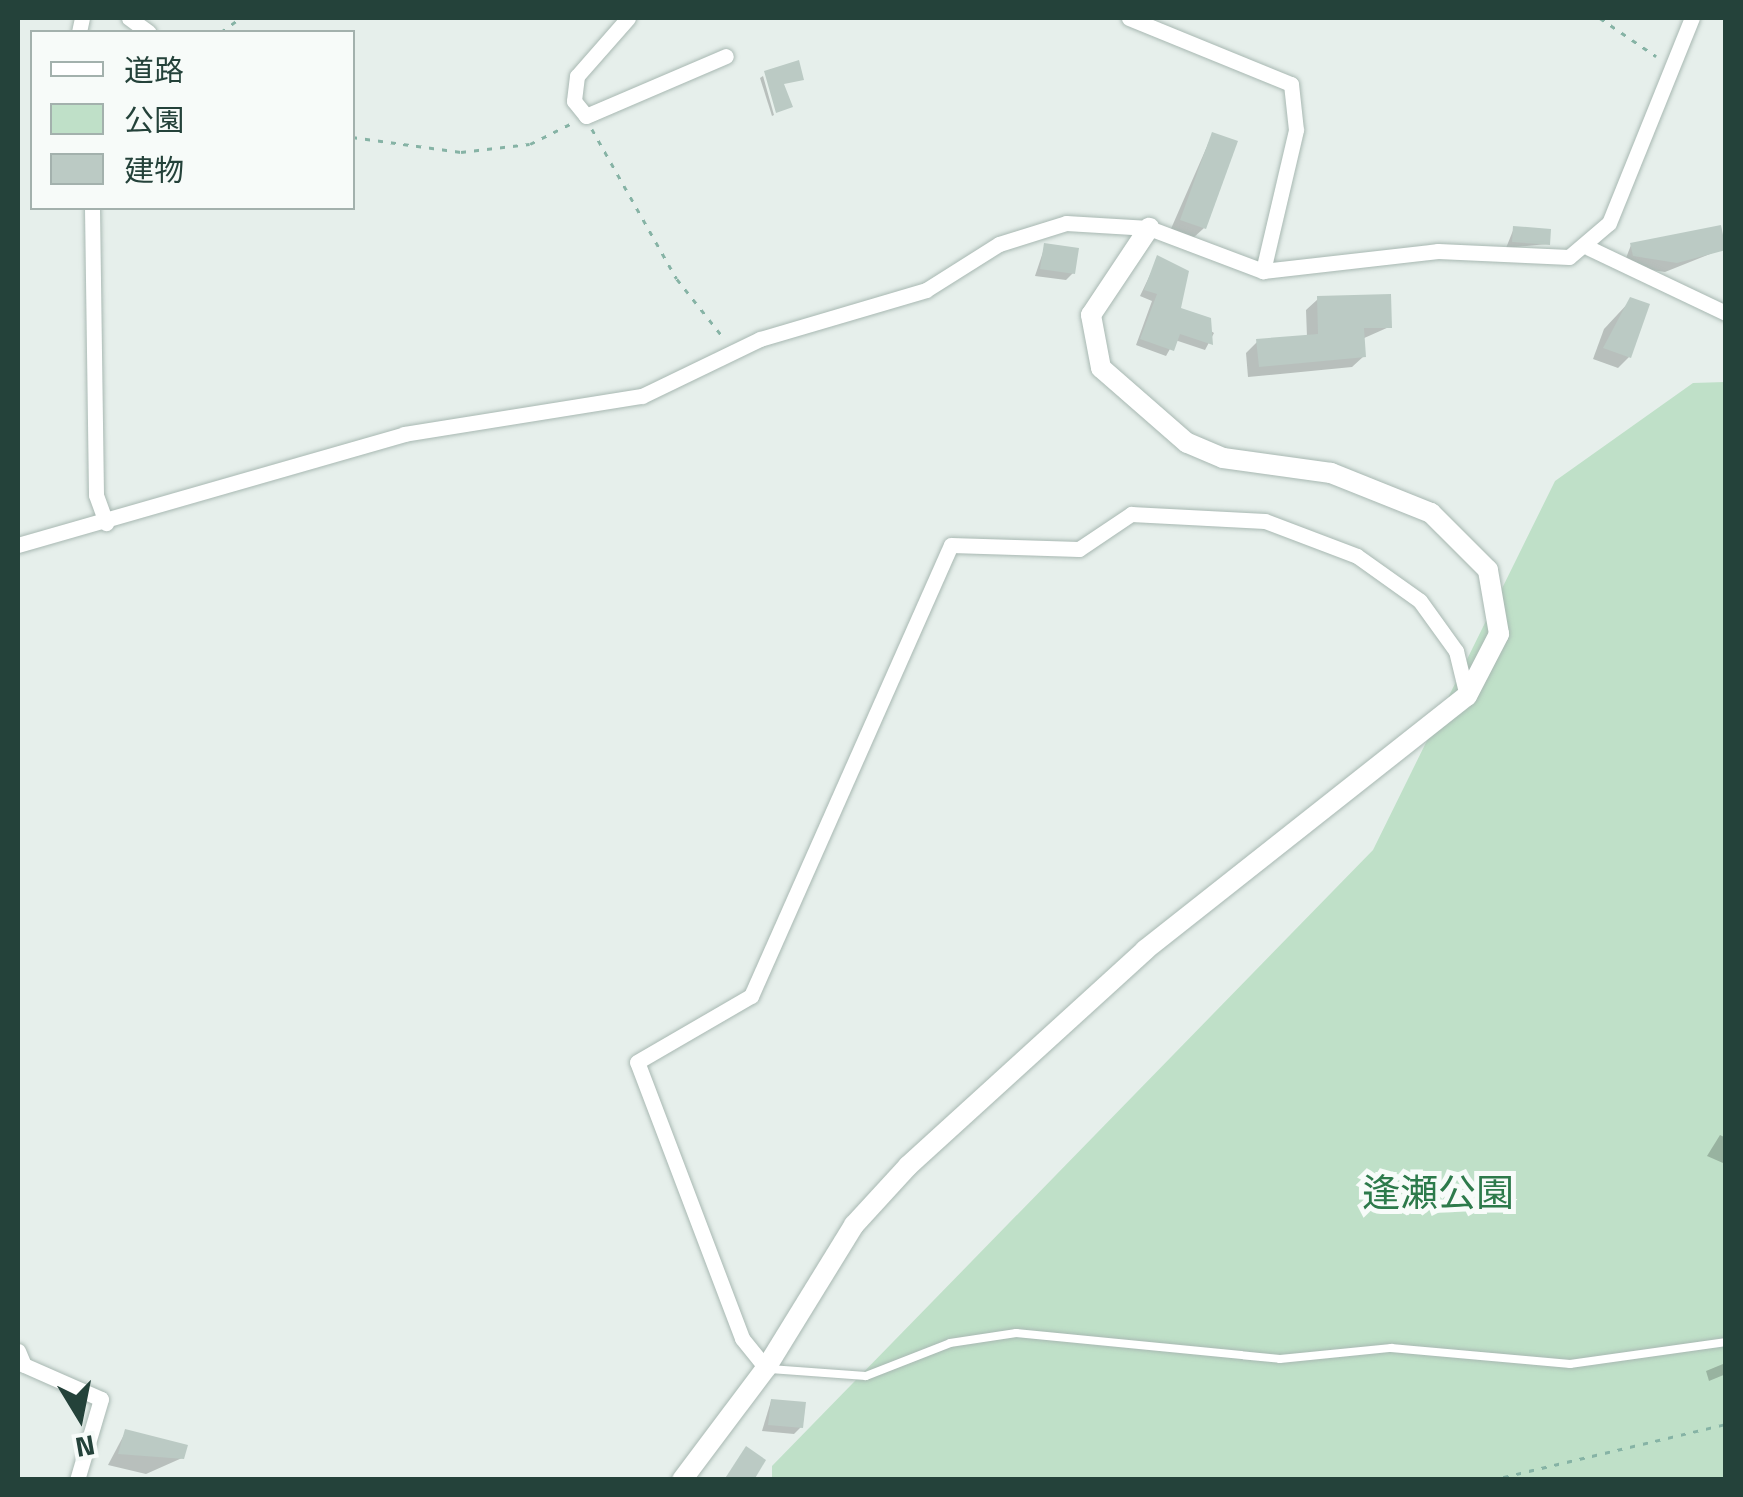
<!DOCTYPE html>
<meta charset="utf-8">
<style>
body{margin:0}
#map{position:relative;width:1743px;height:1497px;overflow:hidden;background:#e6efeb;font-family:"Titillium Web","Noto Sans JP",sans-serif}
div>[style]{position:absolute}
.green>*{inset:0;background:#bfe0c8}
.shadow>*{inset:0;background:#0003}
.building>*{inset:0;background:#bbcac4}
.path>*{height:2.5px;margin-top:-1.25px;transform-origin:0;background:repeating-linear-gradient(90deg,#86b3a5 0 5px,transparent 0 13px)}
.roads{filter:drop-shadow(0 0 2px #a8b8b2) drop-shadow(0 0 2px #a8b8b2)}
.lane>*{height:8px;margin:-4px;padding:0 4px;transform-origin:4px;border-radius:4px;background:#fff}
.street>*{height:15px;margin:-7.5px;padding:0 7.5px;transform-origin:7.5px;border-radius:7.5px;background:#fff}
.secondary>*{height:20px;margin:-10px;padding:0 10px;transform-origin:10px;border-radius:10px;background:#fff}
span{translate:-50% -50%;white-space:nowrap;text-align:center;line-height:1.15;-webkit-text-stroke:10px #f7fbf9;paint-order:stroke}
.park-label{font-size:38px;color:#2d7a4b}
.frame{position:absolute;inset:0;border:20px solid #24423a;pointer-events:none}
.legend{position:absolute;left:30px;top:30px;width:325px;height:180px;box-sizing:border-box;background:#f7fbf9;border:2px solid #a3b1ad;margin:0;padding:12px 18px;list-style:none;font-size:30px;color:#24423a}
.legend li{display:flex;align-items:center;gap:20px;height:50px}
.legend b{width:50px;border:2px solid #a3b1ad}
.north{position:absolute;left:30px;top:1367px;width:100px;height:100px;-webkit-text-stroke:8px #f7fbf9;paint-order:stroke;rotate:170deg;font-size:28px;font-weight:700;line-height:40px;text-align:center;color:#24423a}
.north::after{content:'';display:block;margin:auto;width:35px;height:45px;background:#24423a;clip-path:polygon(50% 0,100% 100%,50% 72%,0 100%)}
</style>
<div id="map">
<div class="green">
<div style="clip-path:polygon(1725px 382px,1725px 1479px,772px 1480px,772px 1466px,1373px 850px,1555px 481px,1693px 383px)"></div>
</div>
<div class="shadow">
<div style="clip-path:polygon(763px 76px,774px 115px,772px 116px,760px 78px)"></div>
<div style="clip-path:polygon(1212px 135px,1204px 228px,1192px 239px,1170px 231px)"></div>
<div style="clip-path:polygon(1514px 228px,1547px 244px,1506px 248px)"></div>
<div style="clip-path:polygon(1631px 245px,1725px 248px,1665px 272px,1623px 266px)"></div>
<div style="clip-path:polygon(1045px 246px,1073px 273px,1066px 280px,1035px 276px)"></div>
<div style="clip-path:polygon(1158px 258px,1178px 310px,1214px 333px,1205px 350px,1175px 340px,1166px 356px,1136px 345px,1152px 301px,1140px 296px)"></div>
<div style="clip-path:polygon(1318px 299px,1389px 327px,1362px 339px,1364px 356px,1352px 367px,1248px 377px,1246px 353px,1257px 342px,1307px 337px,1306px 310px)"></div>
<div style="clip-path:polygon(1631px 300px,1629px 357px,1618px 368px,1593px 359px,1604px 329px)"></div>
<div style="clip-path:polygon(1720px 1135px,1726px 1138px,1723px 1163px,1707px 1156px)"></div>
<div style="clip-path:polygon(1723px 1364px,1726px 1374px,1709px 1381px,1706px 1371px)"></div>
<div style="clip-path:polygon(771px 1401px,801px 1427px,794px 1434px,762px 1431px)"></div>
<div style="clip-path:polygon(126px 1431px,182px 1458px,146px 1474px,108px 1465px)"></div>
</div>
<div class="building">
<div style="clip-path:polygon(799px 60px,804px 80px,784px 84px,793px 107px,776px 113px,764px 71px)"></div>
<div style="clip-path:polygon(1212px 132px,1238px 141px,1206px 229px,1180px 220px)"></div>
<div style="clip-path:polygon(1721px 225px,1726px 250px,1677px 263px,1633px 256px,1630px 243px)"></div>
<div style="clip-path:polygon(1513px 226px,1551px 229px,1550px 245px,1512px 242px)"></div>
<div style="clip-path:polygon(1044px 243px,1079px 248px,1075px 274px,1040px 269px)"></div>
<div style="clip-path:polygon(1157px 255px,1189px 271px,1181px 308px,1211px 318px,1213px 345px,1180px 334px,1174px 351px,1140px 339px,1157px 294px,1144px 290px)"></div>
<div style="clip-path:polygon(1391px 294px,1392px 328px,1364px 328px,1366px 357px,1259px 367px,1256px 339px,1318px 334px,1317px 296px)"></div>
<div style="clip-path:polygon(1630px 297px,1650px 304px,1631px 358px,1603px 348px)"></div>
<div style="clip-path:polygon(771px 1399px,806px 1402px,803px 1428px,768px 1425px)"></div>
<div style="clip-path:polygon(125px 1429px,188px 1445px,184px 1459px,118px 1454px)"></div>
<div style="clip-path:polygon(746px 1446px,766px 1460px,754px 1480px,724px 1480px)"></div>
</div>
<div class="path">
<div style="left:1600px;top:18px;width:68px;rotate:34.2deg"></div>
<div style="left:221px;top:32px;width:24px;rotate:-36deg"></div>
<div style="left:592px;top:129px;width:172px;rotate:60.5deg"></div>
<div style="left:677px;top:279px;width:74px;rotate:51.6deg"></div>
<div style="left:352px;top:137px;width:110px;rotate:7.8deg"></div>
<div style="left:461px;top:152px;width:69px;rotate:-6.6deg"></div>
<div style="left:530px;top:144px;width:45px;rotate:-26.6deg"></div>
<div style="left:1491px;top:1480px;width:242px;rotate:-13.4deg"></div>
</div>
<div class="roads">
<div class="lane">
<div style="left:770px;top:1369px;width:96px;rotate:4.2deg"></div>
<div style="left:866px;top:1376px;width:90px;rotate:-21.4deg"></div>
<div style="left:950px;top:1343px;width:67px;rotate:-8.6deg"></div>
<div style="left:1016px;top:1333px;width:265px;rotate:5.6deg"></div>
<div style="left:1280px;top:1359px;width:112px;rotate:-5.7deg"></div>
<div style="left:1391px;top:1348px;width:180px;rotate:5.1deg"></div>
<div style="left:1570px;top:1364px;width:158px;rotate:-8deg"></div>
</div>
<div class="street">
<div style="left:129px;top:18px;width:24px;rotate:36deg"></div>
<div style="left:628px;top:18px;width:77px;rotate:131.3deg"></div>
<div style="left:577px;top:76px;width:25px;rotate:97deg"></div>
<div style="left:574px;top:101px;width:19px;rotate:51deg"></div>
<div style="left:586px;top:116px;width:152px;rotate:-23.2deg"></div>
<div style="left:1129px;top:18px;width:175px;rotate:22.2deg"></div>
<div style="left:1291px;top:84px;width:46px;rotate:83.8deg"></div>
<div style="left:1296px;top:130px;width:145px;rotate:103.2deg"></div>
<div style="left:79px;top:32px;width:14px;rotate:-78deg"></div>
<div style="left:92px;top:208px;width:287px;rotate:89.2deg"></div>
<div style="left:96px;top:495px;width:30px;rotate:70deg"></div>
<div style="left:1589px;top:248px;width:152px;rotate:25.4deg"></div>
<div style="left:18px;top:545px;width:402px;rotate:-16deg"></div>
<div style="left:404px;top:434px;width:241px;rotate:-9.1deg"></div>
<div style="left:642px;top:396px;width:131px;rotate:-25.8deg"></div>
<div style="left:760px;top:339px;width:173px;rotate:-16.4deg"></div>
<div style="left:926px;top:290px;width:86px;rotate:-32.2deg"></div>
<div style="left:999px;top:244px;width:70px;rotate:-17.4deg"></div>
<div style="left:1066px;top:223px;width:83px;rotate:3.4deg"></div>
<div style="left:1149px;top:228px;width:122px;rotate:20.7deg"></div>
<div style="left:1263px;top:271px;width:176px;rotate:-6.5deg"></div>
<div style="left:1438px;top:251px;width:131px;rotate:2.6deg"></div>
<div style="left:1569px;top:257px;width:52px;rotate:-40.4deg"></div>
<div style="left:1609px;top:223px;width:221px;rotate:-68deg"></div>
<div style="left:18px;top:1351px;width:15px;rotate:67deg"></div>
<div style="left:24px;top:1365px;width:84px;rotate:23.8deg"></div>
<div style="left:101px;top:1399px;width:84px;rotate:106.5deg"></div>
<div style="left:766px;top:1368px;width:38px;rotate:-129deg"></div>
<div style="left:742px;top:1338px;width:295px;rotate:-110.8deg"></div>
<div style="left:637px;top:1062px;width:132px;rotate:-30.1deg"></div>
<div style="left:751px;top:996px;width:493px;rotate:-66.1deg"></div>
<div style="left:951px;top:545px;width:128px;rotate:1.8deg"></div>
<div style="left:1079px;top:549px;width:63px;rotate:-33.9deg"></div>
<div style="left:1131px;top:514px;width:134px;rotate:3deg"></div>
<div style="left:1265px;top:521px;width:98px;rotate:20.8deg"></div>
<div style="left:1357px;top:556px;width:77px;rotate:35.5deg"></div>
<div style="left:1420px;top:601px;width:62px;rotate:54.2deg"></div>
<div style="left:1456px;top:651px;width:46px;rotate:76.3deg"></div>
</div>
<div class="secondary">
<div style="left:682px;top:1480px;width:140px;rotate:-53.1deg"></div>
<div style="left:766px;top:1368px;width:168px;rotate:-58.4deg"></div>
<div style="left:854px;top:1225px;width:80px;rotate:-47.5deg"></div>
<div style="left:908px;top:1166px;width:321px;rotate:-42.3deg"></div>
<div style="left:1145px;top:950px;width:410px;rotate:-38.3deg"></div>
<div style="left:1467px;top:696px;width:70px;rotate:-62.7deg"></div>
<div style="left:1499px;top:634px;width:65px;rotate:-99.8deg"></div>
<div style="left:1488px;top:570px;width:81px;rotate:-135deg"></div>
<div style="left:1431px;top:513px;width:108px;rotate:-158.2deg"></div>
<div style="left:1331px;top:473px;width:109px;rotate:-172.1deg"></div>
<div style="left:1223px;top:458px;width:39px;rotate:-157deg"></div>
<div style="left:1187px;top:443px;width:114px;rotate:-138.9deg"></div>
<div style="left:1101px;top:368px;width:54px;rotate:-100.7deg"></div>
<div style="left:1091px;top:315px;width:105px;rotate:-56.3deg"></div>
</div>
</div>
<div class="park-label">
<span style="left:1438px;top:1193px">逢瀬公園</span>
</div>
<div class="frame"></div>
<ul class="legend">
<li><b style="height:12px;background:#fff"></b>道路</li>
<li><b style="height:28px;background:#bfe0c8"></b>公園</li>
<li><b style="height:28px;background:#bbcac4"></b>建物</li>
</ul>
<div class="north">N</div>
</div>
